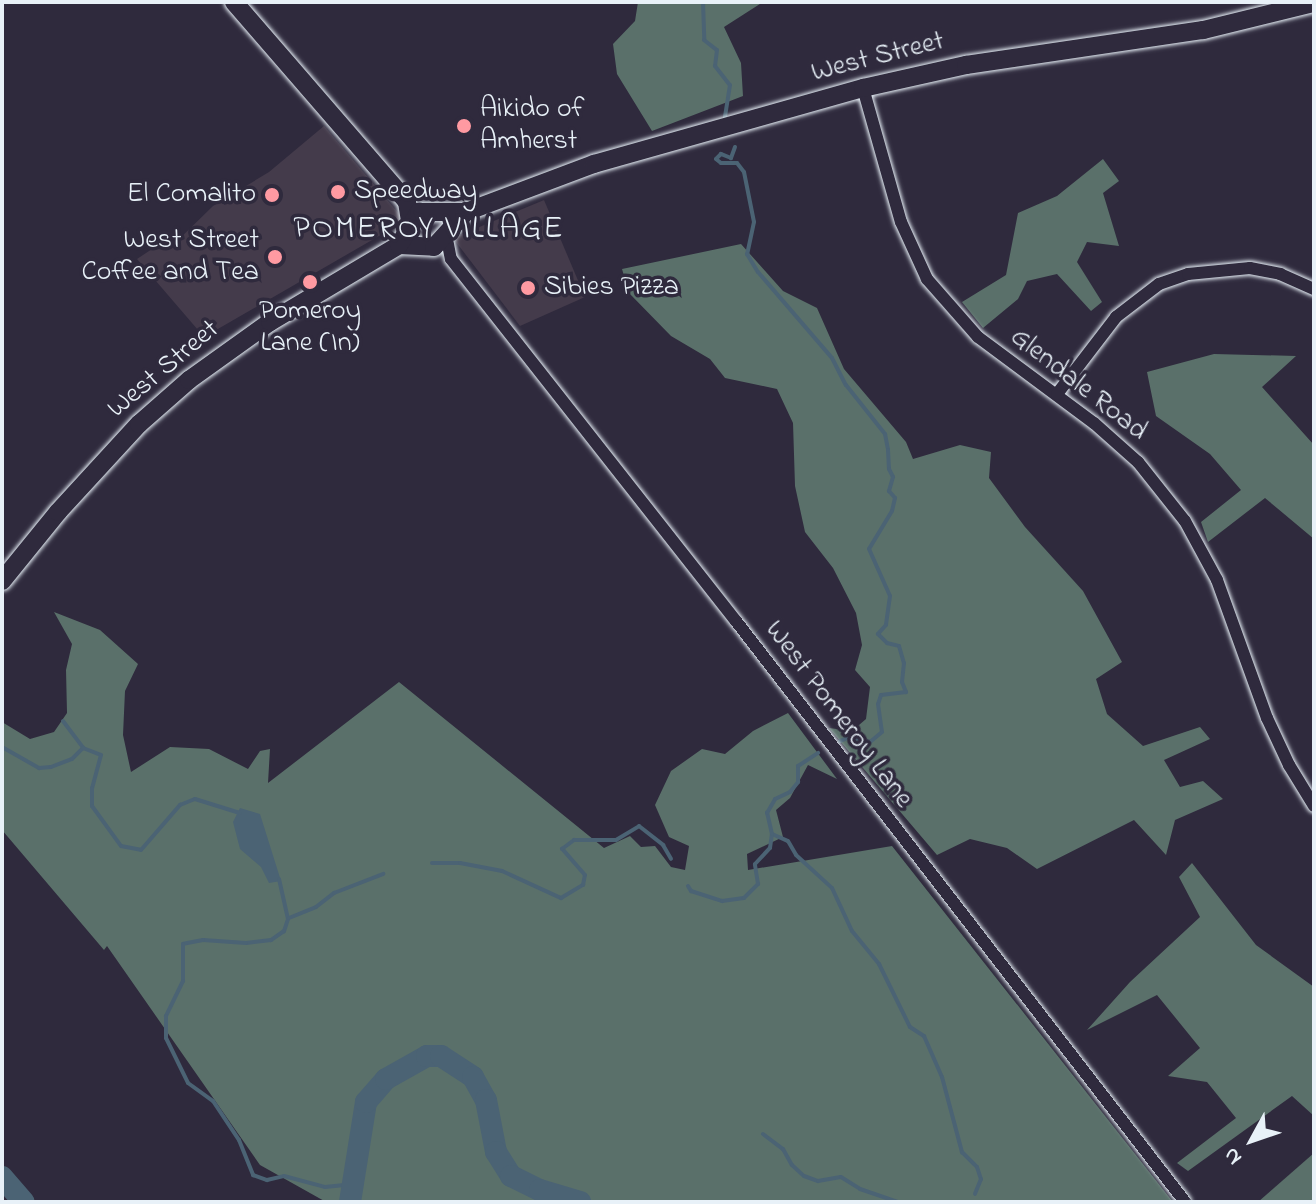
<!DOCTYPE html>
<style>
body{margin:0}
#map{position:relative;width:1316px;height:1204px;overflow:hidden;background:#2f2a3d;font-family:"Indie Flower",sans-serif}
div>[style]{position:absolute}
.built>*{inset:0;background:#443b4b}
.green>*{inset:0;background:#5a706a}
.water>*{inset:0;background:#4b6374}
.stream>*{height:4px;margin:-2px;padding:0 2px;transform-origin:2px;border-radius:2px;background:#4b6374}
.river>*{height:22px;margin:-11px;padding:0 11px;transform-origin:11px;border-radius:11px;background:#4b6374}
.roads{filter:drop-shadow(0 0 2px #e8f1f8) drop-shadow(0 0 2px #e8f1f8)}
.street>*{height:12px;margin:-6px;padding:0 6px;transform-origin:6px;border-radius:6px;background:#2f2a3d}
.secondary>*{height:18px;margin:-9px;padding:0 9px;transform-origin:9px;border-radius:9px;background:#2f2a3d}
.dots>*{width:22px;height:22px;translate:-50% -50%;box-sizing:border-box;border:4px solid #2f2a3d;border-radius:50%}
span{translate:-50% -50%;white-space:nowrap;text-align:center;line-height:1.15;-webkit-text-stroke:7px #2f2a3d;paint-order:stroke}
.street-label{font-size:28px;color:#e8f1f8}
.poi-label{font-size:28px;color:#e8f1f8}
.left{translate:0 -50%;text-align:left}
.right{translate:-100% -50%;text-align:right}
.quarter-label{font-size:32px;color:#e8f1f8;letter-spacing:2px}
.frame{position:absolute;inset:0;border:4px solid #e8f1f8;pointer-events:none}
.north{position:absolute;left:1212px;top:1100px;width:80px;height:80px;-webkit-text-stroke:6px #2f2a3d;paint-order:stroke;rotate:230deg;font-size:22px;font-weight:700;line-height:32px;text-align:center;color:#e8f1f8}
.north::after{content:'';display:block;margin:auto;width:28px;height:36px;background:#e8f1f8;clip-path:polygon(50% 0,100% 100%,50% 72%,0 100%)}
</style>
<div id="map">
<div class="built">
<div style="clip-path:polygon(324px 126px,405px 221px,204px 337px,137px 259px,167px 239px,172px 246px,213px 206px,269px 172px)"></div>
<div style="clip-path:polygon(544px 200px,585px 297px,520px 326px,453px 238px)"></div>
</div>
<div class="green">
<div style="clip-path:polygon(638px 2px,763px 2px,724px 27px,741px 63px,743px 96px,652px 131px,617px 74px,613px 44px,635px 21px)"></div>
<div style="clip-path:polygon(1103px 159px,1119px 181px,1103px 193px,1119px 246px,1087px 242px,1077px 262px,1102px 302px,1091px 311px,1057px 274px,1027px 281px,1018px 299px,983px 328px,962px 302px,1006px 275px,1018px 213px,1057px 196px)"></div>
<div style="clip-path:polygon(741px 244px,783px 291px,817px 308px,844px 369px,906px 442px,913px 459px,960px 445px,991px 452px,989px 478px,1025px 527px,1083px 591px,1122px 662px,1096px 679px,1107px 714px,1143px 746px,1200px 727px,1210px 739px,1164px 760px,1180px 787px,1203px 781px,1223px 799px,1175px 820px,1166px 855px,1134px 820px,1037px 869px,1007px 848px,970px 839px,937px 855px,829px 728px,852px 731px,866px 719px,870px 687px,855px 670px,862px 645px,856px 613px,833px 568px,805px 532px,795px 486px,793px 423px,777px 389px,725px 378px,710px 359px,671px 336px,629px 293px,622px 269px)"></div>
<div style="clip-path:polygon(1214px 354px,1296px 356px,1262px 387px,1314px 445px,1314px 539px,1265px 498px,1208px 542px,1201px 522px,1241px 490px,1210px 454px,1156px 416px,1147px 372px)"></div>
<div style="clip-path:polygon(54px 612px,100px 630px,138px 664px,125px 691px,123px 735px,131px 772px,170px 747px,209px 749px,248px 769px,260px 751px,270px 749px,268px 783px,399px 682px,604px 848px,630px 836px,641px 847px,655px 846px,671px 867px,685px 870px,689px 846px,669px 837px,655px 805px,671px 771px,702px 749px,725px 754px,753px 731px,788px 713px,837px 779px,808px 765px,790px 798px,776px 810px,783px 837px,747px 854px,748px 870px,892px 846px,1173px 1202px,326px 1202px,260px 1165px,107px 946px,104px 950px,2px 830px,2px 722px,30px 739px,54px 732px,67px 713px,66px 670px,72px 644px)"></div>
<div style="clip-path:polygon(1192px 863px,1256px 945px,1314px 987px,1314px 1116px,1292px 1096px,1188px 1171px,1177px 1163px,1236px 1118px,1207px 1082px,1168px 1076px,1200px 1048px,1157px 995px,1087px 1030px,1130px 982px,1200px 917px,1179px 877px)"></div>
<div style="clip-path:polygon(1314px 1153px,1314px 1202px,1258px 1202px)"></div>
</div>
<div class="water">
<div style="clip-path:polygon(240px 808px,260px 814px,281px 881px,269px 883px,261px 867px,240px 849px,233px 822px)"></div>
</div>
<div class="stream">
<div style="left:703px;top:2px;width:38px;rotate:88deg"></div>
<div style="left:704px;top:40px;width:16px;rotate:38deg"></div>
<div style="left:717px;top:50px;width:16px;rotate:97deg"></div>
<div style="left:715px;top:66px;width:24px;rotate:52deg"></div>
<div style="left:730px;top:85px;width:33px;rotate:99deg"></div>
<div style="left:735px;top:147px;width:12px;rotate:110deg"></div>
<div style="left:731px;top:158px;width:11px;rotate:-158deg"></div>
<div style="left:721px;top:154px;width:7px;rotate:135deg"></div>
<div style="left:716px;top:159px;width:6px;rotate:39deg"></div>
<div style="left:721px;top:163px;width:16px"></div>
<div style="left:737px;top:163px;width:11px;rotate:52deg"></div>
<div style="left:744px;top:172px;width:51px;rotate:78.7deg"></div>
<div style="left:754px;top:222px;width:33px;rotate:102deg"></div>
<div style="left:747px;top:254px;width:21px;rotate:59deg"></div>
<div style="left:758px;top:272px;width:113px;rotate:49.3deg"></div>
<div style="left:832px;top:358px;width:30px;rotate:63deg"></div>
<div style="left:846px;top:385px;width:63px;rotate:51.5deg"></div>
<div style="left:885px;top:434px;width:16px;rotate:79deg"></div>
<div style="left:888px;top:450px;width:19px;rotate:87deg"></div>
<div style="left:889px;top:469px;width:9px;rotate:63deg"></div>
<div style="left:893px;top:477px;width:15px;rotate:106deg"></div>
<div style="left:889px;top:491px;width:9px;rotate:49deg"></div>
<div style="left:895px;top:498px;width:13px;rotate:103deg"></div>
<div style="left:892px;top:511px;width:44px;rotate:121.2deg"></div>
<div style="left:869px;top:549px;width:51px;rotate:65.9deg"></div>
<div style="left:890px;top:596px;width:29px;rotate:98deg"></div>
<div style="left:886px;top:625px;width:12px;rotate:132deg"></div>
<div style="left:878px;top:634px;width:13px;rotate:45deg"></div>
<div style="left:887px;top:643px;width:12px;rotate:14deg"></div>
<div style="left:899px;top:646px;width:18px;rotate:74deg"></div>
<div style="left:904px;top:663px;width:19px;rotate:96deg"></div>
<div style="left:902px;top:682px;width:11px;rotate:68deg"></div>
<div style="left:906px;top:692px;width:25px;rotate:173deg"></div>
<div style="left:881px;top:695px;width:9px;rotate:108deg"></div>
<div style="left:878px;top:704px;width:28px;rotate:82deg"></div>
<div style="left:882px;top:732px;width:16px;rotate:140deg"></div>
<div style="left:870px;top:742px;width:21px;rotate:-166deg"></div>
<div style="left:850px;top:737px;width:11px;rotate:158deg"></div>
<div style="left:63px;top:721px;width:34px;rotate:53deg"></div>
<div style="left:2px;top:747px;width:43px;rotate:29.6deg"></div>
<div style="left:39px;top:768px;width:12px;rotate:-5deg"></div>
<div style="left:51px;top:767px;width:22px;rotate:-21deg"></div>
<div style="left:72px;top:759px;width:16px;rotate:-45deg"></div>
<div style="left:83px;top:748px;width:19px;rotate:21deg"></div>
<div style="left:101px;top:755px;width:34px;rotate:105deg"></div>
<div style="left:92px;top:788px;width:18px;rotate:90deg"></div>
<div style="left:92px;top:806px;width:49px;rotate:54.1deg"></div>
<div style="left:121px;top:846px;width:20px;rotate:11deg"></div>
<div style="left:141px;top:850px;width:60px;rotate:-49.1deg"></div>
<div style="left:180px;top:805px;width:16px;rotate:-22deg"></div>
<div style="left:195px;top:799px;width:47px;rotate:17.3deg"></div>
<div style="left:772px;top:834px;width:17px;rotate:24deg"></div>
<div style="left:788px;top:841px;width:16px;rotate:60deg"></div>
<div style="left:796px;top:855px;width:49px;rotate:42.5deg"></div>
<div style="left:832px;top:888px;width:47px;rotate:65.1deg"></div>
<div style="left:852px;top:931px;width:43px;rotate:50.7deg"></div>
<div style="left:879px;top:964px;width:70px;rotate:63.8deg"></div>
<div style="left:910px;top:1027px;width:17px;rotate:33deg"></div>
<div style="left:924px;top:1036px;width:45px;rotate:66.3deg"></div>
<div style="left:942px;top:1077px;width:78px;rotate:75.1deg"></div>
<div style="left:962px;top:1152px;width:21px;rotate:45deg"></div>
<div style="left:977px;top:1167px;width:13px;rotate:72deg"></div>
<div style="left:981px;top:1179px;width:16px;rotate:112deg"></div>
<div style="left:432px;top:863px;width:28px"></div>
<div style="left:460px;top:863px;width:43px;rotate:10.8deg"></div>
<div style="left:502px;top:871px;width:65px;rotate:24.6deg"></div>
<div style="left:561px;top:898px;width:26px;rotate:-31deg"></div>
<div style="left:583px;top:885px;width:10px;rotate:-79deg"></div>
<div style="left:585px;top:875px;width:35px;rotate:-131deg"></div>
<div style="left:562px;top:849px;width:15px;rotate:-37deg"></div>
<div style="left:574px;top:840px;width:42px"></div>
<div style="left:616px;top:840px;width:27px;rotate:-31deg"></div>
<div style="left:639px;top:826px;width:31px;rotate:38deg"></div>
<div style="left:663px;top:845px;width:16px;rotate:60deg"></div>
<div style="left:279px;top:879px;width:41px;rotate:77.3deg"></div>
<div style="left:288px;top:919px;width:13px;rotate:108deg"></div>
<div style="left:284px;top:931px;width:16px;rotate:145deg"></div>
<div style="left:271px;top:940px;width:25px;rotate:173deg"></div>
<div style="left:246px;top:943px;width:43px;rotate:-176deg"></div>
<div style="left:203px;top:940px;width:20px;rotate:169deg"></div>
<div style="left:183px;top:944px;width:37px;rotate:90deg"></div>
<div style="left:183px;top:981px;width:39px;rotate:116deg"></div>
<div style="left:166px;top:1016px;width:22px;rotate:90deg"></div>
<div style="left:166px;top:1038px;width:50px;rotate:63.9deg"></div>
<div style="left:188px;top:1083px;width:31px;rotate:36deg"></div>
<div style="left:213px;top:1101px;width:47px;rotate:56.3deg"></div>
<div style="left:239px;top:1140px;width:38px;rotate:68deg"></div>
<div style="left:253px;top:1175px;width:15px;rotate:20deg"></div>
<div style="left:267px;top:1180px;width:17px;rotate:-13deg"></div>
<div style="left:284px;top:1176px;width:42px;rotate:15deg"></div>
<div style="left:325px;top:1187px;width:27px;rotate:-6deg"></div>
<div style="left:688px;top:886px;width:6px;rotate:59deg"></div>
<div style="left:691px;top:891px;width:33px;rotate:18deg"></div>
<div style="left:722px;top:901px;width:22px;rotate:-8deg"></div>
<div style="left:744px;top:898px;width:20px;rotate:-45deg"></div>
<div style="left:758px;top:884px;width:20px;rotate:-99deg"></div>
<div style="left:755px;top:864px;width:22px;rotate:-47deg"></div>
<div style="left:770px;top:848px;width:14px;rotate:-82deg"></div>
<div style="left:772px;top:834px;width:22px;rotate:-103deg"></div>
<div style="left:767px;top:813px;width:16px;rotate:-60deg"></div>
<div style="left:775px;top:799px;width:17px;rotate:-25deg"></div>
<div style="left:790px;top:792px;width:13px;rotate:-51deg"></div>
<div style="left:798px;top:782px;width:16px;rotate:-90deg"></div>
<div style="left:798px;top:766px;width:24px;rotate:-33deg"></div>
<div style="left:289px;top:918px;width:29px;rotate:-22deg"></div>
<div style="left:316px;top:907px;width:23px;rotate:-38deg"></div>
<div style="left:334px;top:893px;width:53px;rotate:-21.2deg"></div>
<div style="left:763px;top:1134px;width:25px;rotate:37deg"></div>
<div style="left:783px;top:1149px;width:18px;rotate:61deg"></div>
<div style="left:792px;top:1165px;width:16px;rotate:43deg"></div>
<div style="left:804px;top:1176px;width:15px;rotate:20deg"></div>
<div style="left:818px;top:1181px;width:23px;rotate:-10deg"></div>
<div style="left:841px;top:1177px;width:22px;rotate:32deg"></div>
<div style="left:860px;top:1189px;width:39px;rotate:19deg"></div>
</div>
<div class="river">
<div style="left:2px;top:1177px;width:33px;rotate:49deg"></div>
<div style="left:350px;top:1202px;width:101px;rotate:-80.9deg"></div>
<div style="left:366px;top:1102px;width:30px;rotate:-49deg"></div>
<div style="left:386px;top:1079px;width:47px;rotate:-29.3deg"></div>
<div style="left:427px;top:1056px;width:14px"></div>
<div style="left:441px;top:1056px;width:38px;rotate:33deg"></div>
<div style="left:473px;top:1077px;width:26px;rotate:61deg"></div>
<div style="left:486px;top:1100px;width:53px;rotate:79.1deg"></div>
<div style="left:496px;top:1152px;width:28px;rotate:58deg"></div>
<div style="left:511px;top:1176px;width:32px;rotate:26deg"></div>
<div style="left:540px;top:1190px;width:42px;rotate:16.7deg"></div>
</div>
<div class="roads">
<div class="street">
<div style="left:863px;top:88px;width:139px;rotate:74.2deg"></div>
<div style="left:901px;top:222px;width:63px;rotate:65.5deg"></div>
<div style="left:927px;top:279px;width:77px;rotate:48.7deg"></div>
<div style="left:978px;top:337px;width:144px;rotate:36.6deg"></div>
<div style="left:1094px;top:423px;width:59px;rotate:41.6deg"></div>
<div style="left:1138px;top:462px;width:75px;rotate:51.5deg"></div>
<div style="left:1185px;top:521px;width:67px;rotate:61.5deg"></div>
<div style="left:1217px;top:580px;width:147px;rotate:70.1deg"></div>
<div style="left:1267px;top:718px;width:52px;rotate:64.9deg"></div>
<div style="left:1289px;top:765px;width:48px;rotate:58.6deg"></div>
<div style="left:446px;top:234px;width:25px;rotate:79deg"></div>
<div style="left:451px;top:259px;width:461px;rotate:51.8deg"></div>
<div style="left:736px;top:621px;width:734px;rotate:52.3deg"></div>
<div style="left:1057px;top:394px;width:97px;rotate:-52.5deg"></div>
<div style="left:1116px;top:317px;width:54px;rotate:-37.5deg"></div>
<div style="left:1159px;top:284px;width:31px;rotate:-19deg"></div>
<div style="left:1188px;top:274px;width:62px;rotate:-5.5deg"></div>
<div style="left:1250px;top:268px;width:31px;rotate:11deg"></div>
<div style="left:1280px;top:274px;width:37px;rotate:24deg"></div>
</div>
<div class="secondary">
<div style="left:234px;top:2px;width:264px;rotate:49.1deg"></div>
<div style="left:407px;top:202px;width:20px;rotate:81deg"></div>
<div style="left:399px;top:245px;width:35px;rotate:3deg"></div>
<div style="left:434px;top:247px;width:47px;rotate:-47.6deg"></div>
<div style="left:2px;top:581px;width:89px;rotate:-50.9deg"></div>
<div style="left:58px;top:512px;width:120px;rotate:-47.4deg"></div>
<div style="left:139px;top:424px;width:67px;rotate:-41.3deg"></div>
<div style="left:189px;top:380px;width:100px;rotate:-35.6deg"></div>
<div style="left:270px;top:322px;width:150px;rotate:-30.8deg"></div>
<div style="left:399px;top:245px;width:39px;rotate:-59deg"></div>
<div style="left:419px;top:212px;width:47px"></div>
<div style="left:466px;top:212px;width:137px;rotate:-20.6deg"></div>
<div style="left:594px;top:164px;width:280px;rotate:-15.8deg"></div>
<div style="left:863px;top:88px;width:106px;rotate:-12.6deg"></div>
<div style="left:966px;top:65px;width:240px;rotate:-8.4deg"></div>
<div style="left:1203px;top:30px;width:114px;rotate:-13.7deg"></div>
</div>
</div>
<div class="dots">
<div style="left:464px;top:126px;background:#ff9aa2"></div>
<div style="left:338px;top:192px;background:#ff9aa2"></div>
<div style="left:272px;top:195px;background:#ff9aa2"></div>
<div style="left:275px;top:257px;background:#ff9aa2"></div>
<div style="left:310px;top:282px;background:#ff9aa2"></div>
<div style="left:528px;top:288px;background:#ff9aa2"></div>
</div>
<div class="street-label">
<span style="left:878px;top:58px;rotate:-14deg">West Street</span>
<span style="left:164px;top:370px;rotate:-40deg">West Street</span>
<span style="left:1078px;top:385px;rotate:38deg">Glendale Road</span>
<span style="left:838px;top:715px;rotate:53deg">West Pomeroy Lane</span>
</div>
<div class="poi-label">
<span class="left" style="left:480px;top:126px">Aikido of<br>Amherst</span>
<span class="left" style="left:354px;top:192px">Speedway</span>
<span class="right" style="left:256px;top:195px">El Comalito</span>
<span class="right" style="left:259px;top:257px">West Street<br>Coffee and Tea</span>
<span class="left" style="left:544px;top:288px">Sibies Pizza</span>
<span style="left:310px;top:328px">Pomeroy<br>Lane (In)</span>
</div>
<div class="quarter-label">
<span style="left:429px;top:230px">POMEROY VILLAGE</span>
</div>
<div class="frame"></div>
<div class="north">N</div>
</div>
